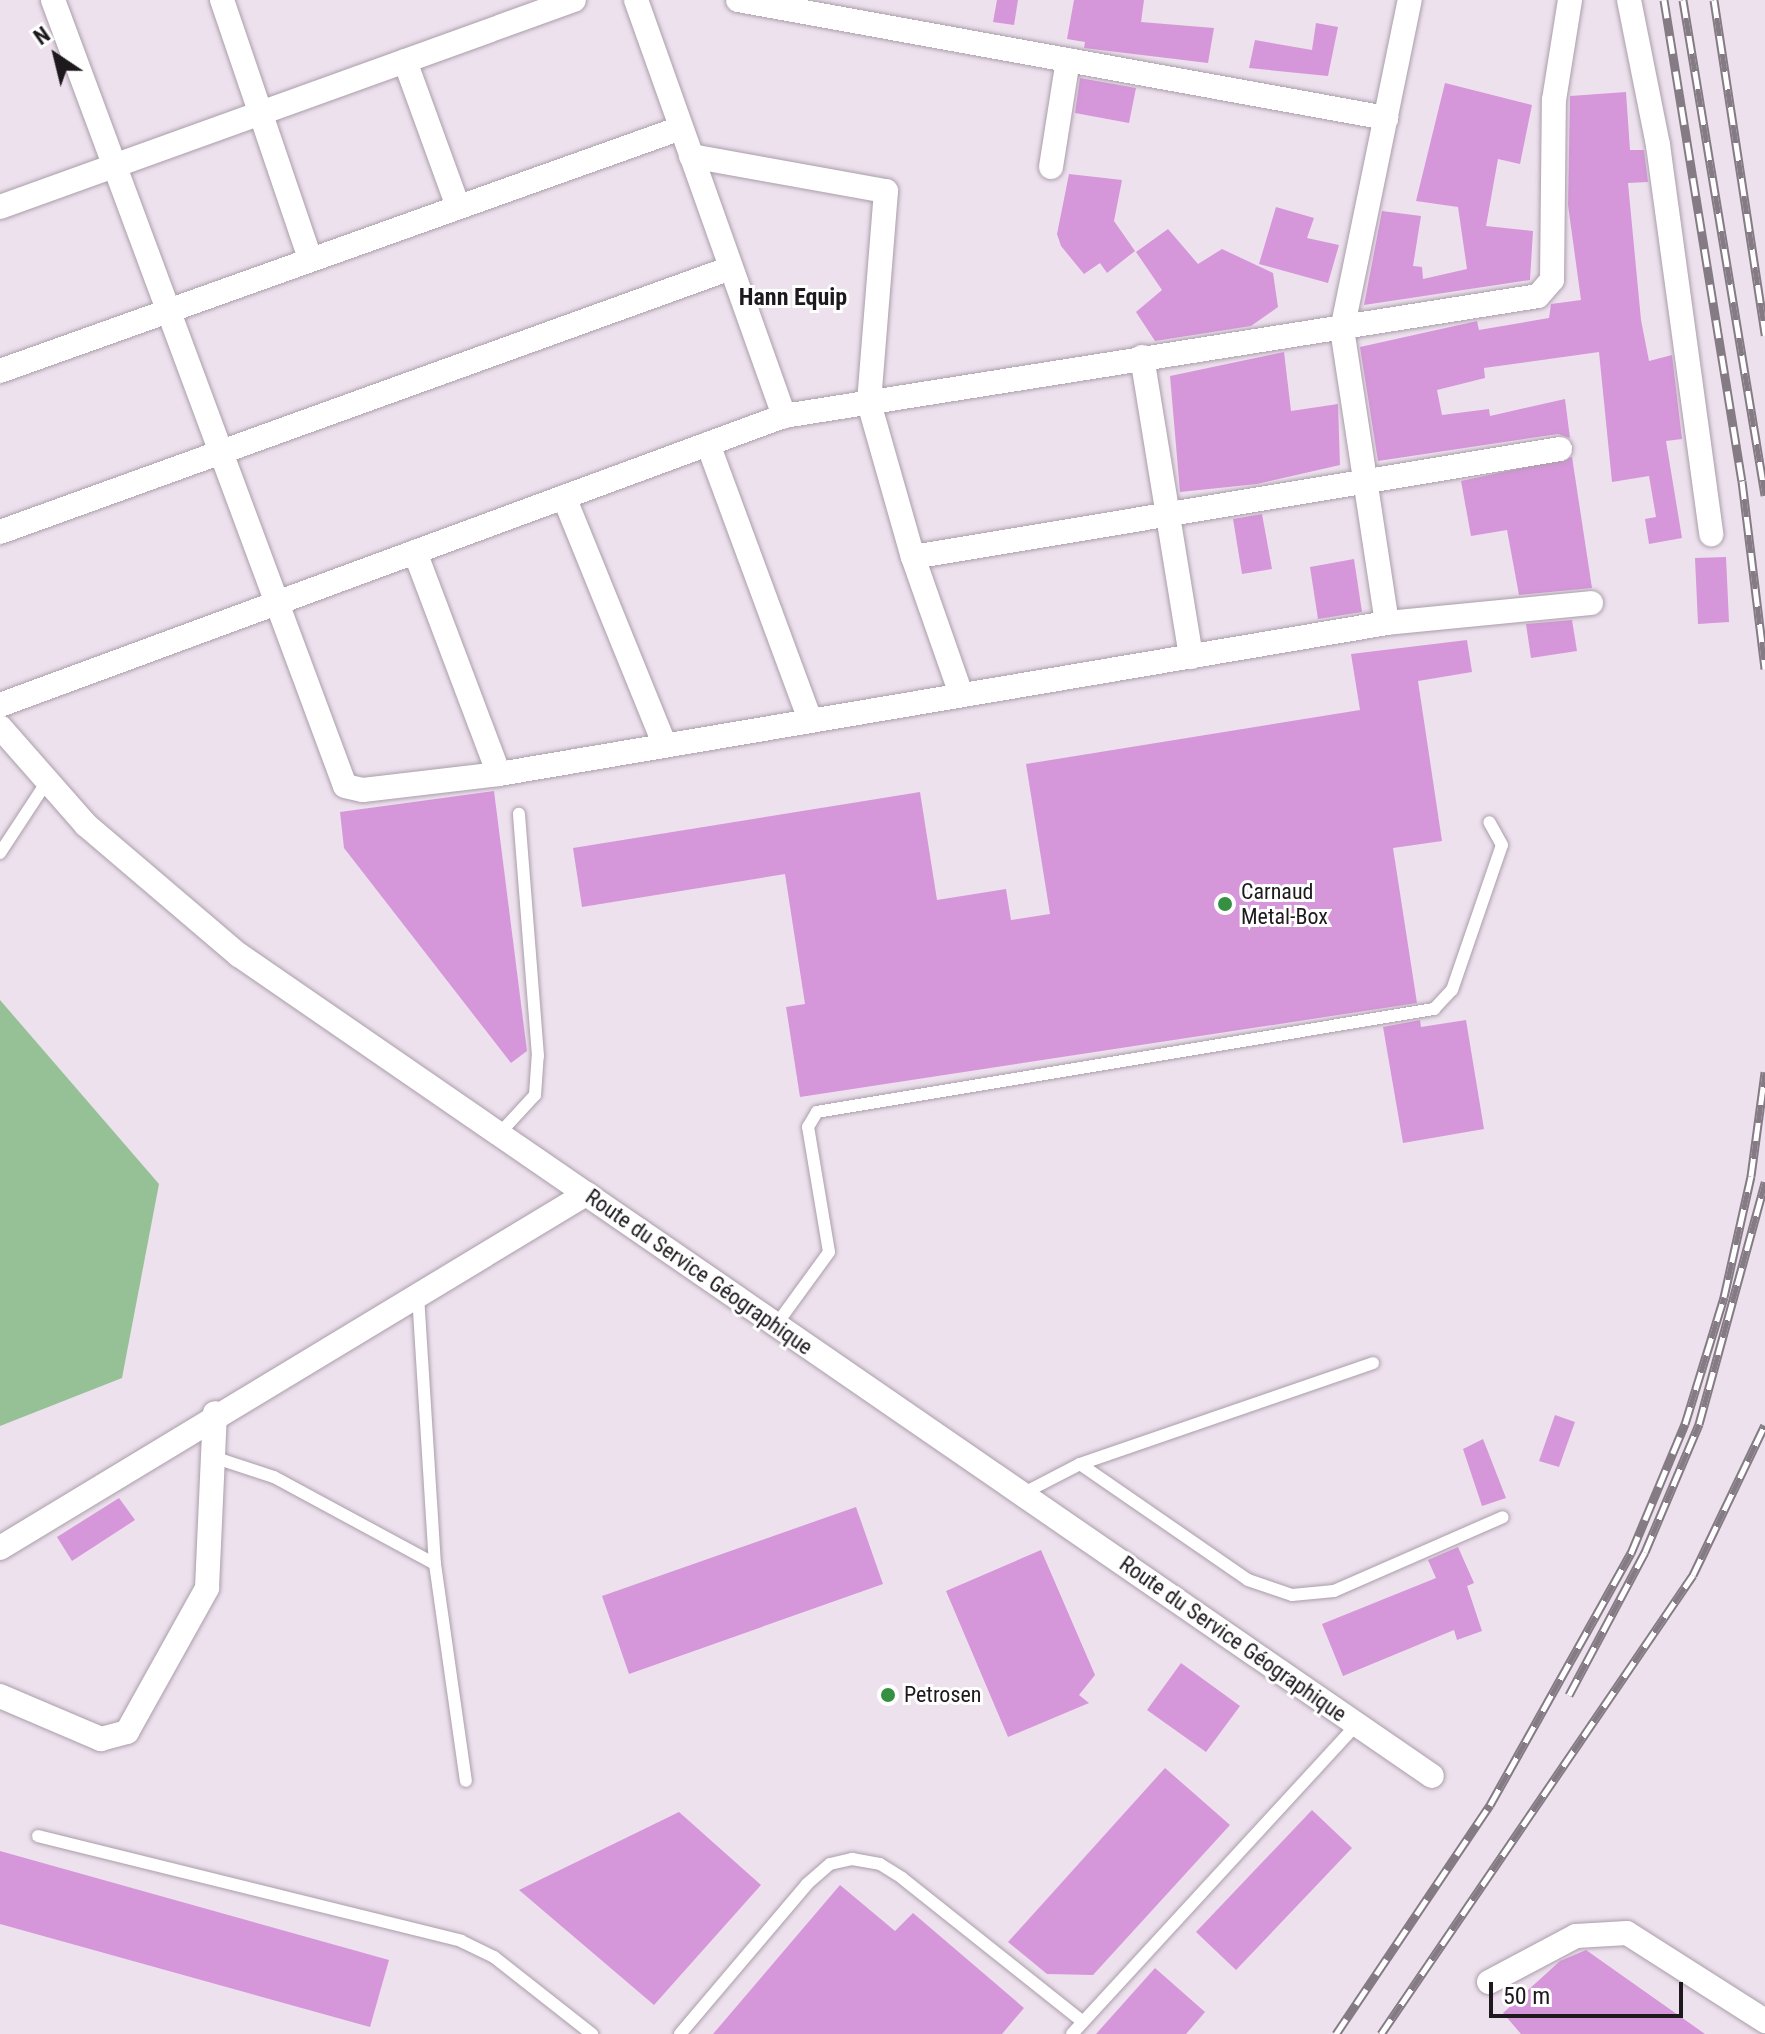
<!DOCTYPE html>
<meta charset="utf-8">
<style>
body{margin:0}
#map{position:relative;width:1765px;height:2034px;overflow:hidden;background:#eee1ee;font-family:"Roboto Condensed",sans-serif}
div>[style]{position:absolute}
.green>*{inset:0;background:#96c197}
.building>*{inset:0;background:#d696da}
.roads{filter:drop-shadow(0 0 2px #aa9eaa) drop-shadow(0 0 2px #aa9eaa)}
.service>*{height:12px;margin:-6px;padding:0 6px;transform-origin:6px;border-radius:6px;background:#fff}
.minor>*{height:24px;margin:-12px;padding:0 12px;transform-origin:12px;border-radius:12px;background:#fff}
.rail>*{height:9px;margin-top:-4.5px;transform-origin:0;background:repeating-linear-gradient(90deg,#fff 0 18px,#847b84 0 36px);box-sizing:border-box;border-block:2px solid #847b84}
.dots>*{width:22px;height:22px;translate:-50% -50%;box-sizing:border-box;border:4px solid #fff;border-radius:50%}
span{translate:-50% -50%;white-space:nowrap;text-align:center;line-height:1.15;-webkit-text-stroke:6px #fff;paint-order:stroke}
.poi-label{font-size:22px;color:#1d191d}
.left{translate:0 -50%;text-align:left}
.street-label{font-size:22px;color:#1d191d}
.neighbourhood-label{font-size:24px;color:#1d191d;font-weight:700}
.north{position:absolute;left:16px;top:16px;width:80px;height:80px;-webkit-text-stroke:6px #fff;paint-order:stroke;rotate:325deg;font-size:22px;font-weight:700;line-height:32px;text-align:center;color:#1d191d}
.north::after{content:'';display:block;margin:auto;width:28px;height:36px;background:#1d191d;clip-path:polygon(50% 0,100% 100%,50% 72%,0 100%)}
.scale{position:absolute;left:1489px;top:1982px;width:194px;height:36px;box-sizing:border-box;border:4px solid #1d191d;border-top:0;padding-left:10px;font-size:24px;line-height:28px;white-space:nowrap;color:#1d191d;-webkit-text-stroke:6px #fff;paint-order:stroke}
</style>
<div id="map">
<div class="green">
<div style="clip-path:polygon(0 1000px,159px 1184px,122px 1378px,0 1426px)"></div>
</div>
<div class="building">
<div style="clip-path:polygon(997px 0,1018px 0,1014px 25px,993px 22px)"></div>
<div style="clip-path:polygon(1074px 0,1144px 0,1141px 22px,1214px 28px,1208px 63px,1084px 48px,1085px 42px,1067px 39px)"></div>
<div style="clip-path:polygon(1316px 23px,1338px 27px,1328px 76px,1249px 68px,1255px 40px,1312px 50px)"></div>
<div style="clip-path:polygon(1080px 78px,1136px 88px,1129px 123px,1075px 113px)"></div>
<div style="clip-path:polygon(1445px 83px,1532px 105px,1520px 164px,1498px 159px,1486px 226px,1533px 231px,1530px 280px,1364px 305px,1382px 211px,1421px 216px,1413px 266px,1422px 267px,1423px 279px,1467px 269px,1458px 207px,1416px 201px)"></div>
<div style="clip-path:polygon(1626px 92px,1630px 150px,1644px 150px,1648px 182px,1628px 183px,1641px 320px,1649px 361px,1672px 355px,1682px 439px,1666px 441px,1682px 538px,1649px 544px,1645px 519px,1656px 517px,1649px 476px,1612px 482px,1599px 352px,1484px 368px,1485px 378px,1437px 390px,1442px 415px,1489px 409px,1490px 416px,1565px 399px,1570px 438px,1558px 434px,1378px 461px,1360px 347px,1477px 321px,1479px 330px,1549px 318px,1551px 304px,1581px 300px,1568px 205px,1570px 96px)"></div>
<div style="clip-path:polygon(1069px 174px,1122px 180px,1114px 221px,1135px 251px,1107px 273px,1100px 263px,1084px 274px,1061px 246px,1057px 234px)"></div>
<div style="clip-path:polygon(1276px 207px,1314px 218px,1307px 238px,1339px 245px,1328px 283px,1259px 264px)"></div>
<div style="clip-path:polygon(1168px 229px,1198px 264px,1222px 249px,1273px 273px,1278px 307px,1251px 326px,1155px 341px,1136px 312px,1162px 290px,1136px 252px)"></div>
<div style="clip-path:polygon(1284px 352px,1291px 411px,1338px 404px,1340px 465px,1257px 484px,1180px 492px,1170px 376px)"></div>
<div style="clip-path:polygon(1572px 457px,1592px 588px,1519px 595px,1507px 530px,1471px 536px,1461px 481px)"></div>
<div style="clip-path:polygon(1262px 514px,1272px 569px,1242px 574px,1233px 519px)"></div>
<div style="clip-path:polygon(1726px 557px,1729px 622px,1698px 624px,1695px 558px)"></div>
<div style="clip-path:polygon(1354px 559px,1362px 612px,1318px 619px,1310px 567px)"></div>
<div style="clip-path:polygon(1572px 620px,1577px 651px,1531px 658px,1526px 624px)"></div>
<div style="clip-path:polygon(1467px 640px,1472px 672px,1418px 681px,1442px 841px,1393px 848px,1417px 1003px,800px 1097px,786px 1007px,805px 1004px,785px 874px,582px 907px,573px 848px,920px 792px,937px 900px,1006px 889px,1011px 920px,1050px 914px,1026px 764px,1360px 710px,1351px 654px)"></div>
<div style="clip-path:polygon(494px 791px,527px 1051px,511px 1063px,344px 848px,340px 812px)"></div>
<div style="clip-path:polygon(1420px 1020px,1421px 1027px,1466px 1020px,1484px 1129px,1403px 1143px,1383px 1027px)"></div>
<div style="clip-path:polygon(1555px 1415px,1575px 1422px,1559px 1467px,1539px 1461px)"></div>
<div style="clip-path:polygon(1483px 1439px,1506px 1498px,1482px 1506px,1463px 1449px)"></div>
<div style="clip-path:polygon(119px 1498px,135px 1520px,72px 1561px,57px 1537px)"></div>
<div style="clip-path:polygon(856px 1507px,883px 1584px,629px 1674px,602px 1596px)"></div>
<div style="clip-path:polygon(1458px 1547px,1474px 1583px,1467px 1586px,1482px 1631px,1457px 1640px,1454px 1630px,1343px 1676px,1322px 1624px,1436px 1578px,1428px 1560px)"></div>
<div style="clip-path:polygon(1041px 1550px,1095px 1675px,1079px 1695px,1089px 1703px,1008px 1737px,946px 1591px)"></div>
<div style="clip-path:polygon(1181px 1663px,1240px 1706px,1206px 1752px,1147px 1710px)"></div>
<div style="clip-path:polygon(1165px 1768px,1230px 1825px,1093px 1975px,1047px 1974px,1008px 1942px)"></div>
<div style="clip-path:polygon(1312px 1810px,1352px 1848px,1236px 1970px,1196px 1932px)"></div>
<div style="clip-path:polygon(679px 1812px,761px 1885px,654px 2005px,519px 1890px)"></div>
<div style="clip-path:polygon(0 1851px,389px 1960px,370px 2027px,0 1924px)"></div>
<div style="clip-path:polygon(840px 1885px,895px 1931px,913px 1913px,1024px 2008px,1002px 2034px,713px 2034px)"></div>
<div style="clip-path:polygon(1586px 1950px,1705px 2034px,1521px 2034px,1503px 2013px,1560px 1961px)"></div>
<div style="clip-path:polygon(1155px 1968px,1205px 2012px,1186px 2034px,1096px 2034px)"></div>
</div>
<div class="roads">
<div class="service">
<div style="left:0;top:853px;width:84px;rotate:-56.7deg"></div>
<div style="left:499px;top:1134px;width:53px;rotate:-47.3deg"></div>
<div style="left:535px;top:1095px;width:39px;rotate:-86deg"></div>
<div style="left:538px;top:1056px;width:243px;rotate:-94.5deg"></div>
<div style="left:418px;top:1295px;width:270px;rotate:86.4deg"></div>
<div style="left:435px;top:1564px;width:219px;rotate:81.9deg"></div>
<div style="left:776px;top:1325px;width:90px;rotate:-54deg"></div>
<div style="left:829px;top:1252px;width:127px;rotate:-99.5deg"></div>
<div style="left:808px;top:1127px;width:17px;rotate:-59deg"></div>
<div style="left:817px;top:1112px;width:626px;rotate:-9.48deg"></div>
<div style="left:1434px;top:1009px;width:26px;rotate:-47deg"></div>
<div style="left:1452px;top:990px;width:153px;rotate:-71deg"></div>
<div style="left:1502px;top:845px;width:26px;rotate:-119deg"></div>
<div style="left:213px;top:1457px;width:64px;rotate:18.2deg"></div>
<div style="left:274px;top:1477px;width:183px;rotate:28.4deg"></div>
<div style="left:1080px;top:1464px;width:204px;rotate:34.6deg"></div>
<div style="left:1248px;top:1580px;width:46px;rotate:18.8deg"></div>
<div style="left:1292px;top:1595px;width:42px;rotate:-5.4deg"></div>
<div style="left:1334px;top:1591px;width:184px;rotate:-23.6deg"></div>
<div style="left:1022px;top:1494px;width:65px;rotate:-27.3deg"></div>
<div style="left:1080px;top:1464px;width:310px;rotate:-19deg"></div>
<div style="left:38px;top:1836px;width:436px;rotate:13.9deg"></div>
<div style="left:461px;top:1941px;width:37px;rotate:26deg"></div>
<div style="left:494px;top:1957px;width:125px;rotate:38.2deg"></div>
<div style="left:680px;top:2034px;width:197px;rotate:-49.7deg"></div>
<div style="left:807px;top:1884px;width:30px;rotate:-41deg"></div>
<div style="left:830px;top:1864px;width:23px;rotate:-13deg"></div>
<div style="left:852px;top:1859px;width:28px;rotate:10deg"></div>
<div style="left:880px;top:1864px;width:26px;rotate:32deg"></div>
<div style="left:902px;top:1878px;width:231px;rotate:38.5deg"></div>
<div style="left:1072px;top:2034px;width:421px;rotate:-47.4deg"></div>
</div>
<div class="minor">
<div style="left:53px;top:0;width:838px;rotate:69.62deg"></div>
<div style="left:345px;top:786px;width:18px;rotate:13deg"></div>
<div style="left:363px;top:790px;width:137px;rotate:-6.7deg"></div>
<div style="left:499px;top:774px;width:901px;rotate:-9.65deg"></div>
<div style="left:1387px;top:623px;width:205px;rotate:-5.6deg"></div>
<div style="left:222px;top:0;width:273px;rotate:71.2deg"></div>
<div style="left:636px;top:0;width:442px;rotate:70.4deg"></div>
<div style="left:738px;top:0;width:659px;rotate:10.32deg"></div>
<div style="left:1629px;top:0;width:148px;rotate:78.7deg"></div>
<div style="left:1658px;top:145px;width:393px;rotate:82.2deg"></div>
<div style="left:405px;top:61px;width:155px;rotate:70deg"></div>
<div style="left:691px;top:156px;width:198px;rotate:10.2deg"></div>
<div style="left:886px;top:191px;width:213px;rotate:94.6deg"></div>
<div style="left:869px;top:403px;width:160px;rotate:74.1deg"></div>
<div style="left:913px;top:557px;width:656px;rotate:-9.48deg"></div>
<div style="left:1051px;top:167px;width:108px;rotate:-81deg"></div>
<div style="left:0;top:207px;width:610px;rotate:-19.83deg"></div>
<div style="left:1142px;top:357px;width:304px;rotate:80.7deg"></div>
<div style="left:0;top:371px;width:723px;rotate:-19.64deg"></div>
<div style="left:708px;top:444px;width:294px;rotate:69.7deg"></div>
<div style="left:564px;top:497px;width:266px;rotate:67.9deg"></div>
<div style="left:0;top:532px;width:777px;rotate:-19.86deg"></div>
<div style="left:415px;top:552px;width:237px;rotate:69.3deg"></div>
<div style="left:913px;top:557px;width:145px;rotate:70.7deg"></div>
<div style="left:1387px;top:623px;width:296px;rotate:-98.7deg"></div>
<div style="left:1342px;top:330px;width:337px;rotate:-78.4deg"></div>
<div style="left:0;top:705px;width:836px;rotate:-20.24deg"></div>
<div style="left:784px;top:416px;width:763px;rotate:-9.04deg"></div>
<div style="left:1538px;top:296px;width:21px;rotate:-49deg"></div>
<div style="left:1552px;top:280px;width:180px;rotate:-89.4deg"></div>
<div style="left:1554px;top:100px;width:101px;rotate:-80.9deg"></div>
<div style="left:0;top:727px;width:130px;rotate:48.7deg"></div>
<div style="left:86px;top:825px;width:201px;rotate:40.4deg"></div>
<div style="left:239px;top:955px;width:1448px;rotate:34.54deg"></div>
<div style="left:0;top:1548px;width:685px;rotate:-31.14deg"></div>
<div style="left:0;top:1696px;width:110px;rotate:23.1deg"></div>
<div style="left:101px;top:1739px;width:27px;rotate:-15deg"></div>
<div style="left:127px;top:1732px;width:165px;rotate:-60.9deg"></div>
<div style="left:207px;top:1588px;width:175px;rotate:-87.4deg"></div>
<div style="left:1489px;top:1982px;width:98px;rotate:-27.9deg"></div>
<div style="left:1576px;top:1936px;width:51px;rotate:-3.4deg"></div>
<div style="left:1627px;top:1933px;width:164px;rotate:32.5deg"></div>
</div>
</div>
<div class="rail">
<div style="left:1664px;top:0;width:487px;rotate:80.8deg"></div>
<div style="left:1742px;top:481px;width:189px;rotate:83deg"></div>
<div style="left:1683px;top:0;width:502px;rotate:80.59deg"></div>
<div style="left:1714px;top:0;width:339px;rotate:81.3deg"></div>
<div style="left:1569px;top:1695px;width:162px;rotate:-62deg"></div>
<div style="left:1645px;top:1552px;width:139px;rotate:-67.1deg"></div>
<div style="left:1699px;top:1424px;width:251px;rotate:-74.7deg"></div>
<div style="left:1336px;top:2034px;width:276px;rotate:-56.1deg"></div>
<div style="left:1490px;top:1805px;width:289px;rotate:-60.8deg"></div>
<div style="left:1631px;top:1553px;width:140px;rotate:-67.3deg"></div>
<div style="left:1685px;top:1424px;width:133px;rotate:-72.9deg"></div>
<div style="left:1724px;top:1297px;width:124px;rotate:-77.4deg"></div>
<div style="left:1751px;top:1176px;width:105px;rotate:-82.3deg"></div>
<div style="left:1381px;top:2034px;width:555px;rotate:-55.79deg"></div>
<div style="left:1693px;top:1575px;width:166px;rotate:-64.4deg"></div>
</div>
<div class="dots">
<div style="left:1225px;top:904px;background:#359041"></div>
<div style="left:888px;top:1695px;background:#359041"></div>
</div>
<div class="poi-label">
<span class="left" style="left:1241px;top:904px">Carnaud<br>Metal-Box</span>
<span class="left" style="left:904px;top:1695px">Petrosen</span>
</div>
<div class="street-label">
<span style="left:699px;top:1272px;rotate:35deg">Route du Service Géographique</span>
<span style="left:1233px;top:1639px;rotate:35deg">Route du Service Géographique</span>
</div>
<div class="neighbourhood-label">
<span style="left:793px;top:298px">Hann Equip</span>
</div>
<div class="north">N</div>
<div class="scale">50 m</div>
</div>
